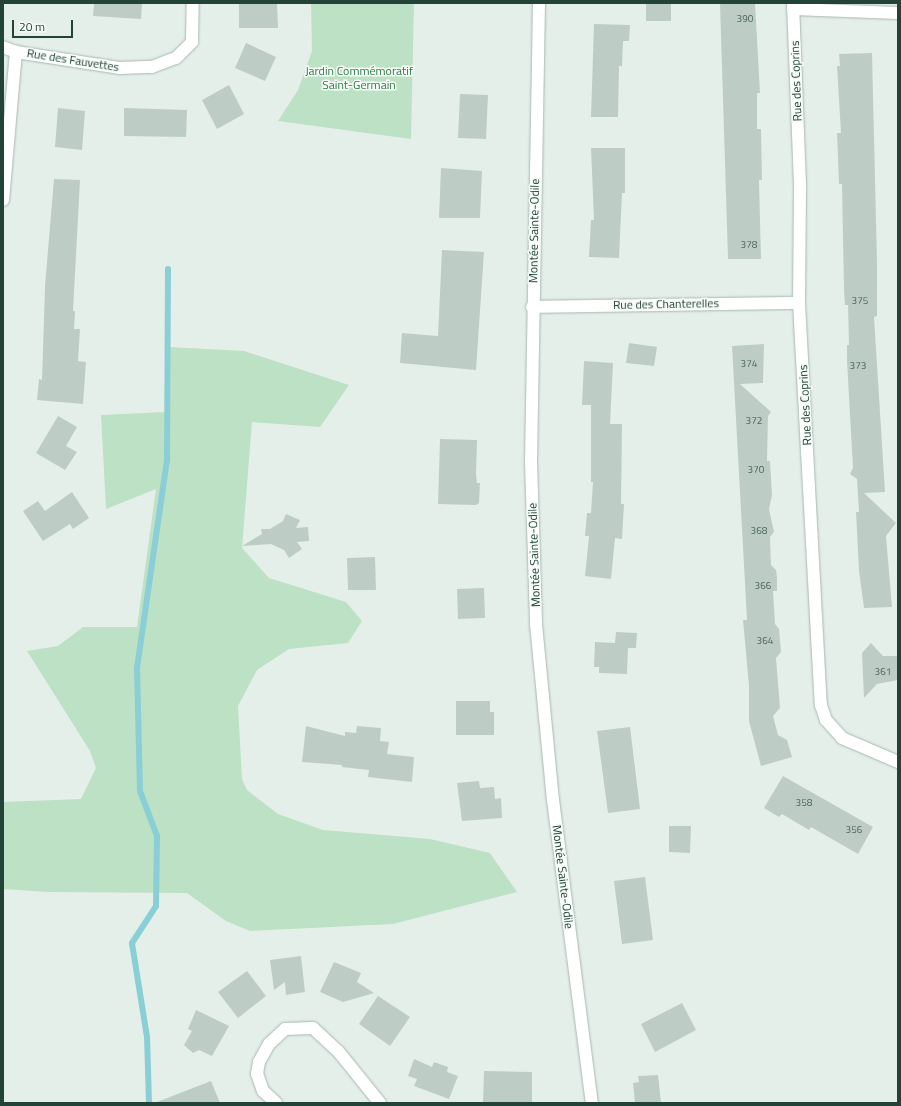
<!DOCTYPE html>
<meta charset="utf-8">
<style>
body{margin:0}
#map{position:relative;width:901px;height:1106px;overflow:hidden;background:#e5efea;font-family:"Titillium Web",sans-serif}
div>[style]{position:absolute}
.green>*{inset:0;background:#bde1c4}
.stream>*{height:6px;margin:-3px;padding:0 3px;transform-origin:3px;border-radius:3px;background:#8bcfd6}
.building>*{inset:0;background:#bdcdc5}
.roads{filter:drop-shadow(0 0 1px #a7b8b1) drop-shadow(0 0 1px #a7b8b1)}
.street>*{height:12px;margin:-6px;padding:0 6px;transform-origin:6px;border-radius:6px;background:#fff}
.secondary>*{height:12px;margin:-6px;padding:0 6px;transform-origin:6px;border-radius:6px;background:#fff}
span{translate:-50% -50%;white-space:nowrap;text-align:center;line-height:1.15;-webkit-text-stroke:3px #f6fbf8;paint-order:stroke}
.number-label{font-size:10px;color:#4a655b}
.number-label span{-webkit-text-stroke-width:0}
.street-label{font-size:12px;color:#234238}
.park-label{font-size:12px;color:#2b7b44}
.frame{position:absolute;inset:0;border:4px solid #234238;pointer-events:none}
.scale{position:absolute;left:12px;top:20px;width:61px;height:18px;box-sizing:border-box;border:2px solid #234238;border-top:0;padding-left:5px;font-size:12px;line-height:14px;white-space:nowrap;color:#234238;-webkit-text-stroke:3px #f6fbf8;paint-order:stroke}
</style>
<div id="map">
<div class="green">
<div style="clip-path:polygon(311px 3px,414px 3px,411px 139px,278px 121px,298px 90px,312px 51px)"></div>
<div style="clip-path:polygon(169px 347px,244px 351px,349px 385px,320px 427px,252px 422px,242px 548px,269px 578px,346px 602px,362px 621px,348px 643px,289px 649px,257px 670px,238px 706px,242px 779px,247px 790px,278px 814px,323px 830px,430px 839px,490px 853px,517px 892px,393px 924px,250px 931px,226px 921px,187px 893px,48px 892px,3px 889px,3px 802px,81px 799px,96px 768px,90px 751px,27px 651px,58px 646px,83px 627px,137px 627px,156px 489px,106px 509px,101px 415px,166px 412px)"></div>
</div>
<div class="stream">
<div style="left:149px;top:1103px;width:66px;rotate:-91.7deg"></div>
<div style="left:147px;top:1037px;width:95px;rotate:-99.1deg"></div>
<div style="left:132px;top:943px;width:44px;rotate:-57deg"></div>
<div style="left:156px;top:906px;width:70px;rotate:-89.2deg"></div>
<div style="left:157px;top:836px;width:48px;rotate:-110.7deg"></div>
<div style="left:140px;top:791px;width:123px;rotate:-91.4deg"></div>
<div style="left:137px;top:668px;width:210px;rotate:-81.8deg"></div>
<div style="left:167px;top:460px;width:191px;rotate:-89.7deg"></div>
</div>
<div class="building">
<div style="clip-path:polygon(94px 3px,142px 3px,141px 19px,93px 16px)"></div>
<div style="clip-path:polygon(239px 3px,277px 3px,278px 28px,239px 28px)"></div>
<div style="clip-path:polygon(646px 3px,671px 3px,671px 21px,646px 21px)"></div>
<div style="clip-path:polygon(720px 3px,755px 3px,760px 93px,757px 93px,757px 129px,761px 129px,762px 180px,759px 180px,761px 259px,728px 259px)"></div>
<div style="clip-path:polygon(594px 24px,630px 25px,629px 41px,623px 41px,622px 66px,619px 66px,618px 117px,591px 117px)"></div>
<div style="clip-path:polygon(246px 43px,276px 57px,265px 81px,235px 68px)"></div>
<div style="clip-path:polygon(872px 53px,877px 263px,877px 316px,874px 317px,885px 492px,864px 493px,896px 523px,886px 536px,892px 607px,864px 608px,859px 571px,856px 512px,859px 512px,857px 479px,850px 474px,853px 468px,847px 361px,847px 345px,849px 345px,848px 305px,845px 305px,844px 290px,842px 184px,839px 184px,837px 133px,841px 133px,837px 66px,840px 66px,839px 54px)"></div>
<div style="clip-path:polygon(229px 85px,244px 114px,217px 129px,202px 100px)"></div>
<div style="clip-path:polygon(460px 94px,488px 95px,486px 139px,458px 138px)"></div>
<div style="clip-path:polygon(58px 108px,85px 111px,82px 150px,55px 147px)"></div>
<div style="clip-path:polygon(124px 108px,187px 110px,186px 137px,124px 136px)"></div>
<div style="clip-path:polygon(591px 148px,625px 148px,625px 193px,622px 193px,619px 258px,589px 257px,591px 220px,594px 220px)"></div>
<div style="clip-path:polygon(441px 168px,482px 171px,480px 218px,439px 218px)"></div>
<div style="clip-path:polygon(54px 179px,80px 180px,73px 311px,75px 311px,74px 329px,80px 329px,78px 361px,86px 362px,83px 404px,37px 400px,39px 379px,42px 380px,45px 286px)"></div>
<div style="clip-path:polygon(442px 250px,484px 252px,476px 370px,400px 363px,402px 333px,438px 336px)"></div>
<div style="clip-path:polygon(629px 343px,657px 347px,654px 366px,626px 363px)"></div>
<div style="clip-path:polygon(764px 344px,763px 383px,740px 384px,771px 412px,768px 416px,767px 461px,770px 461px,772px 495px,769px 509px,774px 532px,770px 537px,771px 565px,776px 570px,777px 577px,777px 591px,773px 591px,775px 624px,779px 629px,781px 652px,776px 658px,780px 708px,773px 716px,778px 735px,787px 740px,792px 757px,761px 766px,749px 721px,749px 686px,743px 620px,747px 620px,732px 346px)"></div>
<div style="clip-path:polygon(584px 361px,613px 363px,610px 424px,622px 424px,621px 504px,624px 504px,622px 539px,615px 538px,611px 579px,585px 576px,589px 536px,585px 536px,587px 513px,591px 513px,593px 482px,591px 482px,591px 405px,582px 405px)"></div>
<div style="clip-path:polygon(58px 416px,77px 427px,66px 446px,77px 452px,65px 470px,36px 453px)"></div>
<div style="clip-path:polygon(440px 439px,477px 440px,476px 474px,477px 483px,480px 483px,479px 503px,476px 505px,438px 504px)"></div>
<div style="clip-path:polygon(72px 492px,89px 518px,73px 529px,70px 524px,43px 541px,23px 511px,38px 501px,45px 511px)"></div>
<div style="clip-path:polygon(286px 514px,300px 520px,296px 528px,308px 527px,309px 541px,297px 542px,302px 549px,289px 558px,284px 550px,271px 544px,242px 546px,262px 534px,261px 529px,270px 529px,283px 521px)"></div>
<div style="clip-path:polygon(375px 557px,376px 590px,348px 590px,347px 558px)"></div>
<div style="clip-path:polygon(484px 588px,485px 618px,458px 619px,457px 589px)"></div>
<div style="clip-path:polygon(616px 632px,637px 633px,636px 648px,628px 648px,627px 674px,599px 673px,599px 667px,594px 667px,595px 642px,615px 643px)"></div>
<div style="clip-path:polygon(871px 643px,883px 656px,898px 656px,898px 680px,877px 684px,864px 698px,862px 653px)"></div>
<div style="clip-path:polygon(456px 701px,490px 701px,490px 712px,494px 712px,494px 735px,456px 735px)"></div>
<div style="clip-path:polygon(306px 726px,345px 736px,345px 732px,356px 733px,357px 726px,381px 728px,380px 741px,389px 742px,387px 754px,414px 757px,412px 782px,368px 777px,369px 770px,342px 767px,342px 765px,302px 762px)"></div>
<div style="clip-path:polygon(630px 727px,640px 809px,608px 813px,597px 731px)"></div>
<div style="clip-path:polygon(783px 776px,873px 827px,858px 854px,811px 827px,809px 830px,782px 814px,779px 817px,764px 808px)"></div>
<div style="clip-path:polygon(479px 781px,480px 788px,494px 787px,495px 799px,501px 798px,502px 818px,462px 821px,457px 783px)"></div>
<div style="clip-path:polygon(669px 826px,691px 826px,690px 853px,669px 852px)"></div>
<div style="clip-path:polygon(645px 877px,653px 940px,622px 944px,614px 881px)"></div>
<div style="clip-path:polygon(301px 956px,305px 992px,286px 995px,285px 982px,274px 990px,270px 960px)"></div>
<div style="clip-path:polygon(334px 962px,361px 973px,357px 982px,374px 993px,343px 1002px,320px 992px)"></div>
<div style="clip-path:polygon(247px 971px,266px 996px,238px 1018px,218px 992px)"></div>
<div style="clip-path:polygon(378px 996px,410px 1017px,390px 1046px,359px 1024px)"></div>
<div style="clip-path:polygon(682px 1003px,696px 1030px,655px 1052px,641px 1024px)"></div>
<div style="clip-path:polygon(196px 1010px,229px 1026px,212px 1056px,199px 1050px,193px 1053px,184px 1045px,192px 1031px,188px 1029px)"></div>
<div style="clip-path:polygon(414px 1059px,432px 1067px,434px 1062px,448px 1067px,447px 1072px,458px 1076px,449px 1099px,414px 1086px,417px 1079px,408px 1076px)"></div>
<div style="clip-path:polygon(484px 1071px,532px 1072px,532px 1103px,483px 1103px)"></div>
<div style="clip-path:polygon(658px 1075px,661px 1103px,635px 1103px,633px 1083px,639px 1082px,638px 1076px)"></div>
<div style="clip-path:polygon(211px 1081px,220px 1103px,158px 1103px,157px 1102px)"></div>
</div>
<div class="roads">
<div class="street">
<div style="left:793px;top:3px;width:184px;rotate:87.8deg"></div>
<div style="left:800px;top:187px;width:116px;rotate:90.5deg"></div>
<div style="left:799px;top:303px;width:403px;rotate:86.9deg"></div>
<div style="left:821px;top:705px;width:16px;rotate:72deg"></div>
<div style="left:826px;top:720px;width:24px;rotate:48deg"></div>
<div style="left:842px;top:738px;width:61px;rotate:23.2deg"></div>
<div style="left:793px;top:9px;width:105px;rotate:2.2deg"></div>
<div style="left:3px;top:47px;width:14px;rotate:21deg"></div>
<div style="left:16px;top:52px;width:104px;rotate:8.8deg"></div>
<div style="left:119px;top:68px;width:33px;rotate:-2deg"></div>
<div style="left:152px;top:67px;width:26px;rotate:-21deg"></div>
<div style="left:176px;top:58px;width:23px;rotate:-45deg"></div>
<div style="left:192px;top:42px;width:39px;rotate:-89deg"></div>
<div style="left:3px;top:200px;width:149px;rotate:-85deg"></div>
<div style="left:532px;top:307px;width:267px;rotate:-0.9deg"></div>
<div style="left:276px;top:1103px;width:18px;rotate:-137deg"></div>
<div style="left:263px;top:1091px;width:18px;rotate:-109deg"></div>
<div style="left:257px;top:1074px;width:12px;rotate:-81deg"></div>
<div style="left:259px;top:1062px;width:21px;rotate:-61deg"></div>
<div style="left:269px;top:1044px;width:22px;rotate:-43deg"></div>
<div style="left:285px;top:1029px;width:28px;rotate:-2deg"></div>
<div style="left:313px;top:1028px;width:34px;rotate:43deg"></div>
<div style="left:338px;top:1051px;width:67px;rotate:51.1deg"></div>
</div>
<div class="secondary">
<div style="left:539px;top:3px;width:459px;rotate:91deg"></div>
<div style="left:531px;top:462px;width:162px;rotate:88.2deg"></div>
<div style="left:536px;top:624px;width:177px;rotate:84.5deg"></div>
<div style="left:553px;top:800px;width:305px;rotate:82.7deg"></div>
</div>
</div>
<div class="number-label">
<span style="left:745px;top:19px">390</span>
<span style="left:749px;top:245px">378</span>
<span style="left:860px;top:301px">375</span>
<span style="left:749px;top:364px">374</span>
<span style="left:858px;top:366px">373</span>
<span style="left:754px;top:421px">372</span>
<span style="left:756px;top:470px">370</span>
<span style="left:759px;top:531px">368</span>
<span style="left:763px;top:586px">366</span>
<span style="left:765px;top:641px">364</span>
<span style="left:883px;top:672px">361</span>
<span style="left:804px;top:803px">358</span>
<span style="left:854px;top:830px">356</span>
</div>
<div class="street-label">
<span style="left:73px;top:60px;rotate:9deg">Rue des Fauvettes</span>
<span style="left:796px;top:81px;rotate:-92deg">Rue des Coprins</span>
<span style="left:534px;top:231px;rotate:-89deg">Montée Sainte-Odile</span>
<span style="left:666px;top:304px;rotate:-1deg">Rue des Chanterelles</span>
<span style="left:805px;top:405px;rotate:-93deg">Rue des Coprins</span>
<span style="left:534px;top:555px;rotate:-92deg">Montée Sainte-Odile</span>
<span style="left:563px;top:877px;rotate:83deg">Montée Sainte-Odile</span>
</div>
<div class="park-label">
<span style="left:359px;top:78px">Jardin Commémoratif<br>Saint-Germain</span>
</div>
<div class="frame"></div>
<div class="scale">20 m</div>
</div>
